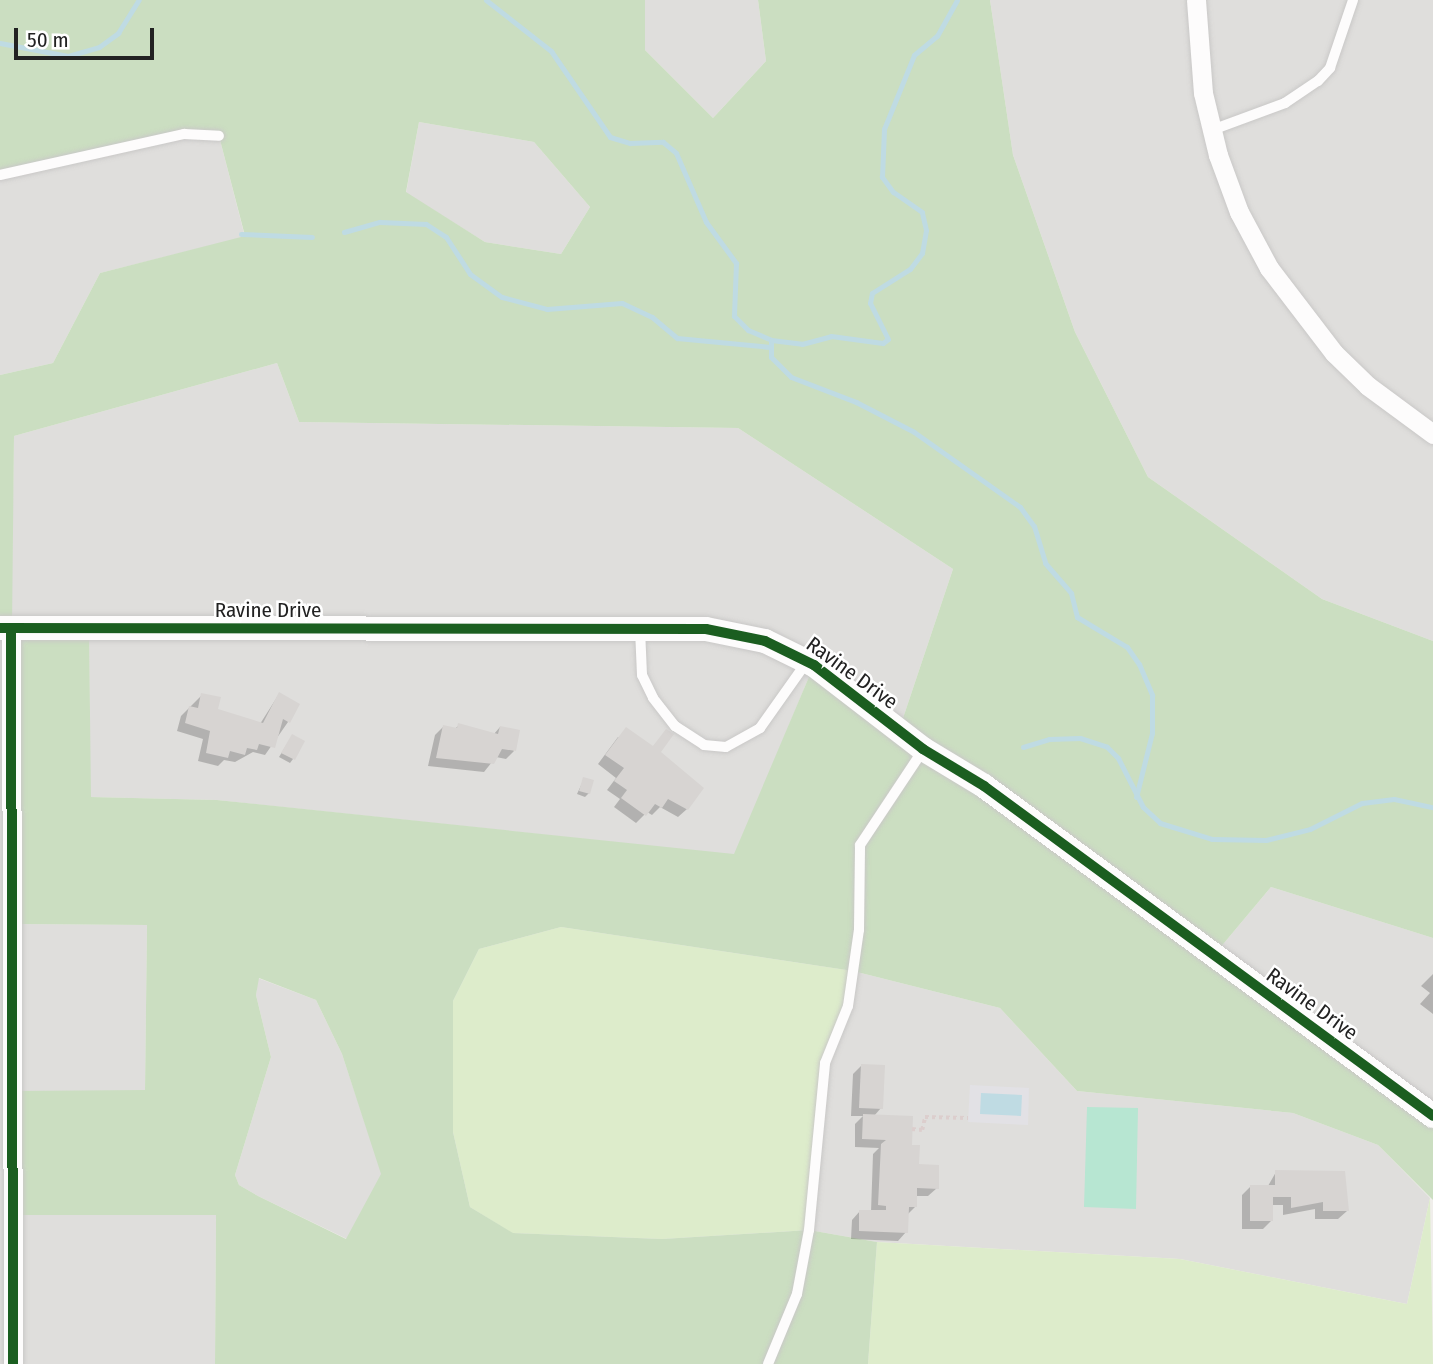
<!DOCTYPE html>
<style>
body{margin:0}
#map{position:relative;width:1433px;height:1364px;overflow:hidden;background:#f0eeeb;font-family:"Fira Sans Condensed",sans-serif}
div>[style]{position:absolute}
.residential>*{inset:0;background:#dfdedc}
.grass>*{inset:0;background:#ddeccb}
.forest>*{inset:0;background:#cbdec1}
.pitch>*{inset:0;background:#b7e6d2}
.plaza>*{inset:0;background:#e2e1e5}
.water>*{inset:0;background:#bfdbe3}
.shadow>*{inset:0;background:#0003}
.stream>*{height:5px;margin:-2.5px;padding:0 2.5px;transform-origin:2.5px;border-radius:2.5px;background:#bfdbe3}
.building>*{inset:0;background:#d7d4d2}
.path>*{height:3.5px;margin-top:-1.75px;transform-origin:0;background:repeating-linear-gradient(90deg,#dccecd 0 3.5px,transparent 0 7px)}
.roads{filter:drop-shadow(0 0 2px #c9c8c7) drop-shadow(0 0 2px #c9c8c7)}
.service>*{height:10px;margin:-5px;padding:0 5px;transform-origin:5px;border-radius:5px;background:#fdfcfc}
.minor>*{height:19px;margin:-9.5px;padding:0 9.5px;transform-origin:9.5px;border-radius:9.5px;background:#fdfcfc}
.tertiary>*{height:24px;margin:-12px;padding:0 12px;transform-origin:12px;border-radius:12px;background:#fdfcfc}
.cycleway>*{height:10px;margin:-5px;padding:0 5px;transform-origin:5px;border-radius:5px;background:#1b5e20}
span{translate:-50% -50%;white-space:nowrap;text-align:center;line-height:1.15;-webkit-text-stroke:5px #fff;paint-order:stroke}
.street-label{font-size:21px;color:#222}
.scale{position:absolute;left:14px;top:28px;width:140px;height:32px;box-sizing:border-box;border:4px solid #222;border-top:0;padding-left:9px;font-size:21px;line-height:24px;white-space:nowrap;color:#222;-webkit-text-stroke:5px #fff;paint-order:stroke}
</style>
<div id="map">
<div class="residential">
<div style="clip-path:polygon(645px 0,758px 0,766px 61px,713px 118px,645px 50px)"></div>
<div style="clip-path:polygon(990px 0,1433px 0,1433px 641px,1322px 599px,1148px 477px,1075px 332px,1013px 155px)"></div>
<div style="clip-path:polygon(419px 122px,534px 142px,590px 207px,561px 254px,485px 242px,406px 193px)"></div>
<div style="clip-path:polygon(184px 134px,219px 136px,245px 237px,100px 273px,53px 363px,0 375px,0 175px)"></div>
<div style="clip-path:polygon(277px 363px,299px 422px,738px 428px,953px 569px,899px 730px,814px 665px,735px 855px,217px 800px,90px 797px,89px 630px,12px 924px,147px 925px,145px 1091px,13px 1215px,216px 1215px,215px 1364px,0 1364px,0 628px,11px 628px,14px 436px)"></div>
<div style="clip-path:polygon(1271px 887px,1433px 938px,1433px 1116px,1214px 955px)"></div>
<div style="clip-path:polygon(853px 971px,1000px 1008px,1077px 1091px,1293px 1113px,1378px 1145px,1430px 1198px,1407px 1304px,1180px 1259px,877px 1242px,809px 1230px,817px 1112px)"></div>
<div style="clip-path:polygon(258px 978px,316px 1000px,342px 1054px,382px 1174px,347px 1239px,258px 1196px,239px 1185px,235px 1175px,271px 1057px,256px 995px)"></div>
</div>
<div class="grass">
<div style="clip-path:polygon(561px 927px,853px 971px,848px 1006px,825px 1063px,809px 1230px,662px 1239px,512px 1233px,470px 1207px,453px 1132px,453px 1001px,479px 949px)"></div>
<div style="clip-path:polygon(1430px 1198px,1433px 1364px,868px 1364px,877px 1242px,1180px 1259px,1407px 1304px)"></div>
</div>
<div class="forest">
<div style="clip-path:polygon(evenodd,0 0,645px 0,645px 50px,713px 118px,766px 61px,758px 0,990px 0,1013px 155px,1075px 332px,1148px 477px,1322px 599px,1433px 641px,1433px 938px,1271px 887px,1214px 955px,1433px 1116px,1433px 1200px,1378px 1145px,1293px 1113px,1077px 1091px,1000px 1008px,853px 971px,561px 927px,479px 949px,453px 1001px,453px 1132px,470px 1207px,513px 1233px,662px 1239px,809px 1230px,877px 1242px,868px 1364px,215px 1364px,216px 1215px,12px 1215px,12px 1091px,145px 1090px,147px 925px,12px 924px,11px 629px,0 628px,0 375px,53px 363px,100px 273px,245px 236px,219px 136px,184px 134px,0 175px,0 0,419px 122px,534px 142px,590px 207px,561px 254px,485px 242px,406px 192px,419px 122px,0 0,277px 363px,299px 422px,738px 428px,953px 569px,899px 730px,814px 665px,734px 854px,217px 800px,91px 797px,89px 629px,12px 628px,14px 436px,277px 363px,0 0,259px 978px,316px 1000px,342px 1054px,381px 1174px,346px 1239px,258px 1196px,239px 1185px,235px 1175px,271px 1057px,256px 995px,259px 978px)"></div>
</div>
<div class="pitch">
<div style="clip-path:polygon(1087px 1107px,1138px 1108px,1136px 1209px,1084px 1207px)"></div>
</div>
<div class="plaza">
<div style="clip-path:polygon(970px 1085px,1029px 1088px,1028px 1125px,968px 1122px)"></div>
</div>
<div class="water">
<div style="clip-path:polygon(981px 1093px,1022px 1095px,1021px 1116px,980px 1114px)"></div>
</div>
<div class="shadow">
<div style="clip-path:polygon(279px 694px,288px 722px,265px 755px,253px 752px,235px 762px,224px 760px,218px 766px,198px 761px,203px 739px,177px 731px,181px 716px,202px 695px,216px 711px,260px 724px)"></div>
<div style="clip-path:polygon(459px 725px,494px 734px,500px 727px,514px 751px,506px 759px,496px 757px,484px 772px,428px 766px,435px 735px,443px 727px,455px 729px)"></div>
<div style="clip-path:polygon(666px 731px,659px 752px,687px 809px,678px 817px,660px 807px,652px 815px,647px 812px,636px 823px,614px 807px,620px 799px,607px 790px,616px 778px,598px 764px,618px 737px,652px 748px)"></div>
<div style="clip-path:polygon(292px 736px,293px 759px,290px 763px,279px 757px)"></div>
<div style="clip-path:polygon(584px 779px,589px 793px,585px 797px,577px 794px)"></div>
<div style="clip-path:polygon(1433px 974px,1433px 1014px,1420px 1004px,1430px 993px,1421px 986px)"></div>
<div style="clip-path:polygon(861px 1066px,881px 1108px,874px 1116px,910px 1147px,917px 1166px,937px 1188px,928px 1196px,915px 1196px,915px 1207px,907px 1215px,906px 1232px,898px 1241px,851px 1239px,852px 1220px,860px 1211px,871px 1212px,873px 1154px,879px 1148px,855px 1147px,855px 1124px,863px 1116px,851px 1116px,853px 1074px)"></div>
<div style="clip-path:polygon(1276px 1172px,1347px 1211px,1338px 1219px,1315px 1219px,1315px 1209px,1283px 1215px,1283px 1205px,1272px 1205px,1271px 1221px,1263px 1229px,1242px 1229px,1242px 1195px,1251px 1186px,1268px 1186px)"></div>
</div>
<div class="stream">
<div style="left:486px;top:0;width:83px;rotate:38.1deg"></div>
<div style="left:551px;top:51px;width:104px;rotate:55.5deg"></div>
<div style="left:610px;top:137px;width:21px;rotate:17deg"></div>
<div style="left:630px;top:143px;width:33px;rotate:-2deg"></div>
<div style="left:663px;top:142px;width:17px;rotate:40deg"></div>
<div style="left:676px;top:153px;width:75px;rotate:66.5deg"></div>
<div style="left:706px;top:222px;width:51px;rotate:53.8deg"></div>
<div style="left:736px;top:263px;width:53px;rotate:92.2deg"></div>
<div style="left:734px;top:316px;width:20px;rotate:45deg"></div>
<div style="left:748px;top:330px;width:25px;rotate:23deg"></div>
<div style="left:771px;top:340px;width:17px;rotate:90deg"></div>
<div style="left:771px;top:357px;width:28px;rotate:45deg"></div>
<div style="left:791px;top:377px;width:70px;rotate:21deg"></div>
<div style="left:856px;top:402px;width:65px;rotate:27.3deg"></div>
<div style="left:914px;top:432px;width:130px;rotate:35.3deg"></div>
<div style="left:1020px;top:507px;width:24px;rotate:54deg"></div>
<div style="left:1034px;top:526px;width:39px;rotate:73deg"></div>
<div style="left:1045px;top:563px;width:40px;rotate:49deg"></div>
<div style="left:1071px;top:593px;width:25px;rotate:76deg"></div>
<div style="left:1077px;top:617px;width:58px;rotate:31deg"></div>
<div style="left:1127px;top:647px;width:21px;rotate:55deg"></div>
<div style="left:1139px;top:664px;width:34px;rotate:67deg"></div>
<div style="left:1152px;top:695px;width:38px;rotate:90deg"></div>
<div style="left:1152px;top:733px;width:66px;rotate:104deg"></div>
<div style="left:0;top:43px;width:69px;rotate:10.8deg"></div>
<div style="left:68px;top:56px;width:32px;rotate:-16deg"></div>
<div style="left:99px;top:47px;width:24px;rotate:-36deg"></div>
<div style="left:118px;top:33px;width:39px;rotate:-58deg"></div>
<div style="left:344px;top:232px;width:37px;rotate:-16deg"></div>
<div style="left:380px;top:222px;width:46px;rotate:2.5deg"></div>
<div style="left:426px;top:224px;width:24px;rotate:33deg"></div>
<div style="left:446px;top:237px;width:44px;rotate:57deg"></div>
<div style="left:470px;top:274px;width:39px;rotate:36deg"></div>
<div style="left:502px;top:297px;width:47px;rotate:14.9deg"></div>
<div style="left:547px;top:309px;width:75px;rotate:-4.6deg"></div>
<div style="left:622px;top:303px;width:33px;rotate:25deg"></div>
<div style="left:652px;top:317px;width:33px;rotate:40deg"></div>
<div style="left:677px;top:338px;width:93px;rotate:5.5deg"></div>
<div style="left:241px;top:234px;width:71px;rotate:2.4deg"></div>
<div style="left:771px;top:340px;width:31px;rotate:7deg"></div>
<div style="left:802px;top:344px;width:30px;rotate:-15deg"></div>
<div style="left:831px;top:336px;width:52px;rotate:7.7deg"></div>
<div style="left:883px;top:343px;width:6px;rotate:-39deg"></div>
<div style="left:888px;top:339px;width:40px;rotate:-116.6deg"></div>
<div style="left:870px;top:303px;width:10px;rotate:-79deg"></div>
<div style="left:872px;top:293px;width:45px;rotate:-32.3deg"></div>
<div style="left:910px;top:269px;width:20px;rotate:-53deg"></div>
<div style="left:922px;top:253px;width:23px;rotate:-80deg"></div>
<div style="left:926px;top:230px;width:18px;rotate:-103deg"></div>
<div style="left:922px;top:212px;width:35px;rotate:-145deg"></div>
<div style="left:893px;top:192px;width:19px;rotate:-126deg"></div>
<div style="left:882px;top:177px;width:48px;rotate:-87.6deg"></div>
<div style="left:884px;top:129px;width:80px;rotate:-67.9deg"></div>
<div style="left:914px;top:55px;width:30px;rotate:-40deg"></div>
<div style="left:937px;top:36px;width:41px;rotate:-60.9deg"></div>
<div style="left:1023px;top:747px;width:27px;rotate:-17deg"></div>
<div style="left:1049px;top:739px;width:31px;rotate:-2deg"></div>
<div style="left:1080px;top:738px;width:28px;rotate:18deg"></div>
<div style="left:1107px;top:747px;width:16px;rotate:45deg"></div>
<div style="left:1118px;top:758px;width:55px;rotate:63deg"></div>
<div style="left:1143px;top:807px;width:23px;rotate:43deg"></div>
<div style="left:1160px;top:823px;width:54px;rotate:17.1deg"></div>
<div style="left:1212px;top:839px;width:54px;rotate:1.1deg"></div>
<div style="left:1266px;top:840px;width:45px;rotate:-14deg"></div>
<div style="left:1310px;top:829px;width:58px;rotate:-26.6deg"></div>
<div style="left:1362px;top:803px;width:32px;rotate:-7deg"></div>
<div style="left:1394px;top:799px;width:40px;rotate:12deg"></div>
</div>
<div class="building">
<div style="clip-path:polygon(279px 692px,300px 704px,290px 723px,283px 719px,275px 748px,259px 744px,257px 750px,247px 748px,245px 755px,230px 751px,228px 758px,206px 753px,210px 731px,185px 723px,189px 706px,198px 708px,201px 693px,221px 697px,218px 709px,263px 723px)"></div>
<div style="clip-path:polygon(458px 723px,498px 734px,500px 726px,520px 730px,516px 751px,502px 749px,494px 764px,436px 758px,443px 725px,457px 728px)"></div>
<div style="clip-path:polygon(626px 727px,653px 746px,666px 729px,674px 734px,661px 752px,704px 788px,688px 810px,668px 799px,662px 808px,655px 804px,646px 816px,621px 798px,627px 790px,614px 781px,624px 768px,605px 755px)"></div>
<div style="clip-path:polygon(292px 734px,305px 741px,295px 760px,281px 753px)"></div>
<div style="clip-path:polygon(583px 777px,594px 780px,590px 794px,579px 791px)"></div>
<div style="clip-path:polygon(861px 1064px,885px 1065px,883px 1109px,859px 1108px)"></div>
<div style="clip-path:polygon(863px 1114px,913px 1116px,912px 1145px,920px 1145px,919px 1164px,939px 1165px,939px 1189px,917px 1188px,917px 1207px,909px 1207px,908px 1233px,859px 1231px,859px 1210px,886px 1210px,886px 1206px,878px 1205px,881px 1144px,886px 1140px,862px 1139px)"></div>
<div style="clip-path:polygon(1275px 1170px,1345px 1171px,1349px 1211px,1323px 1211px,1323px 1202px,1291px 1208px,1291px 1197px,1273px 1197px,1273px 1221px,1250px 1221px,1250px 1185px,1275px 1185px)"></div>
</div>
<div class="path">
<div style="left:912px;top:1129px;width:10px;rotate:6deg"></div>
<div style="left:922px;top:1130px;width:13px;rotate:-77deg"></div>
<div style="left:925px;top:1117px;width:43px;rotate:1.3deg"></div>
</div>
<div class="roads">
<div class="service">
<div style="left:1212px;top:130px;width:78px;rotate:-20.3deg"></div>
<div style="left:1285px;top:103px;width:40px;rotate:-34deg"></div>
<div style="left:1318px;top:81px;width:18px;rotate:-47deg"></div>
<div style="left:1330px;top:68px;width:72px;rotate:-71.3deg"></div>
<div style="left:0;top:175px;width:189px;rotate:-12.6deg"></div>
<div style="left:184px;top:134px;width:35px;rotate:3deg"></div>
<div style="left:640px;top:629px;width:46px;rotate:87.5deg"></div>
<div style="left:642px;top:675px;width:25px;rotate:64deg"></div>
<div style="left:653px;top:698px;width:36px;rotate:52deg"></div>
<div style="left:675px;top:726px;width:35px;rotate:33deg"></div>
<div style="left:704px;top:745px;width:22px;rotate:5deg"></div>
<div style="left:726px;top:747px;width:39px;rotate:-29deg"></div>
<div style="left:760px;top:728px;width:80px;rotate:-54.7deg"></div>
<div style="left:768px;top:1364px;width:76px;rotate:-67.5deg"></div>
<div style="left:797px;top:1294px;width:65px;rotate:-79.4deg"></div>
<div style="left:809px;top:1230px;width:168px;rotate:-84.5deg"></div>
<div style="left:825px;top:1063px;width:61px;rotate:-68deg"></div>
<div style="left:848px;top:1006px;width:77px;rotate:-81.8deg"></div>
<div style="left:859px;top:930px;width:85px;rotate:-89.3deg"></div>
<div style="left:860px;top:845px;width:114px;rotate:-56.4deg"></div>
</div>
<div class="minor">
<div style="left:1196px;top:0;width:93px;rotate:85.7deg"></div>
<div style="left:1203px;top:93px;width:64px;rotate:76.4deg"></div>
<div style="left:1218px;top:155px;width:61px;rotate:69.8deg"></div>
<div style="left:1239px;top:212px;width:64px;rotate:61.8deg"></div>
<div style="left:1269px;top:268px;width:107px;rotate:52.6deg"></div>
<div style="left:1334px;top:353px;width:47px;rotate:44.1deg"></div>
<div style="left:1368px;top:386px;width:81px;rotate:36.4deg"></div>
<div style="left:11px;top:628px;width:736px;rotate:89.84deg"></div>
</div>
<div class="tertiary">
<div style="left:0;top:628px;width:706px;rotate:0.08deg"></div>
<div style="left:706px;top:629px;width:60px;rotate:11.5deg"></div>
<div style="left:765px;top:641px;width:55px;rotate:26.1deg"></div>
<div style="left:814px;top:665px;width:138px;rotate:37.6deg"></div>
<div style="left:923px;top:749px;width:71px;rotate:31.2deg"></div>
<div style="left:984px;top:786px;width:557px;rotate:36.31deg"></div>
</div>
</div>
<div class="cycleway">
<div style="left:0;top:628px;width:706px;rotate:0.08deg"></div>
<div style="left:706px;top:629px;width:60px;rotate:11.5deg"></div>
<div style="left:765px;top:641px;width:55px;rotate:26.1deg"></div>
<div style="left:814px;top:665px;width:138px;rotate:37.6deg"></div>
<div style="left:923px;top:749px;width:71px;rotate:31.2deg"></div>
<div style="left:984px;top:786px;width:557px;rotate:36.31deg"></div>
<div style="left:11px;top:628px;width:736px;rotate:89.84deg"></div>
</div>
<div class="street-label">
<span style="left:268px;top:610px">Ravine Drive</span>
<span style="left:852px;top:673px;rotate:36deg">Ravine Drive</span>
<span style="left:1312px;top:1004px;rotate:36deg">Ravine Drive</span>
</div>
<div class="scale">50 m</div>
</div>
